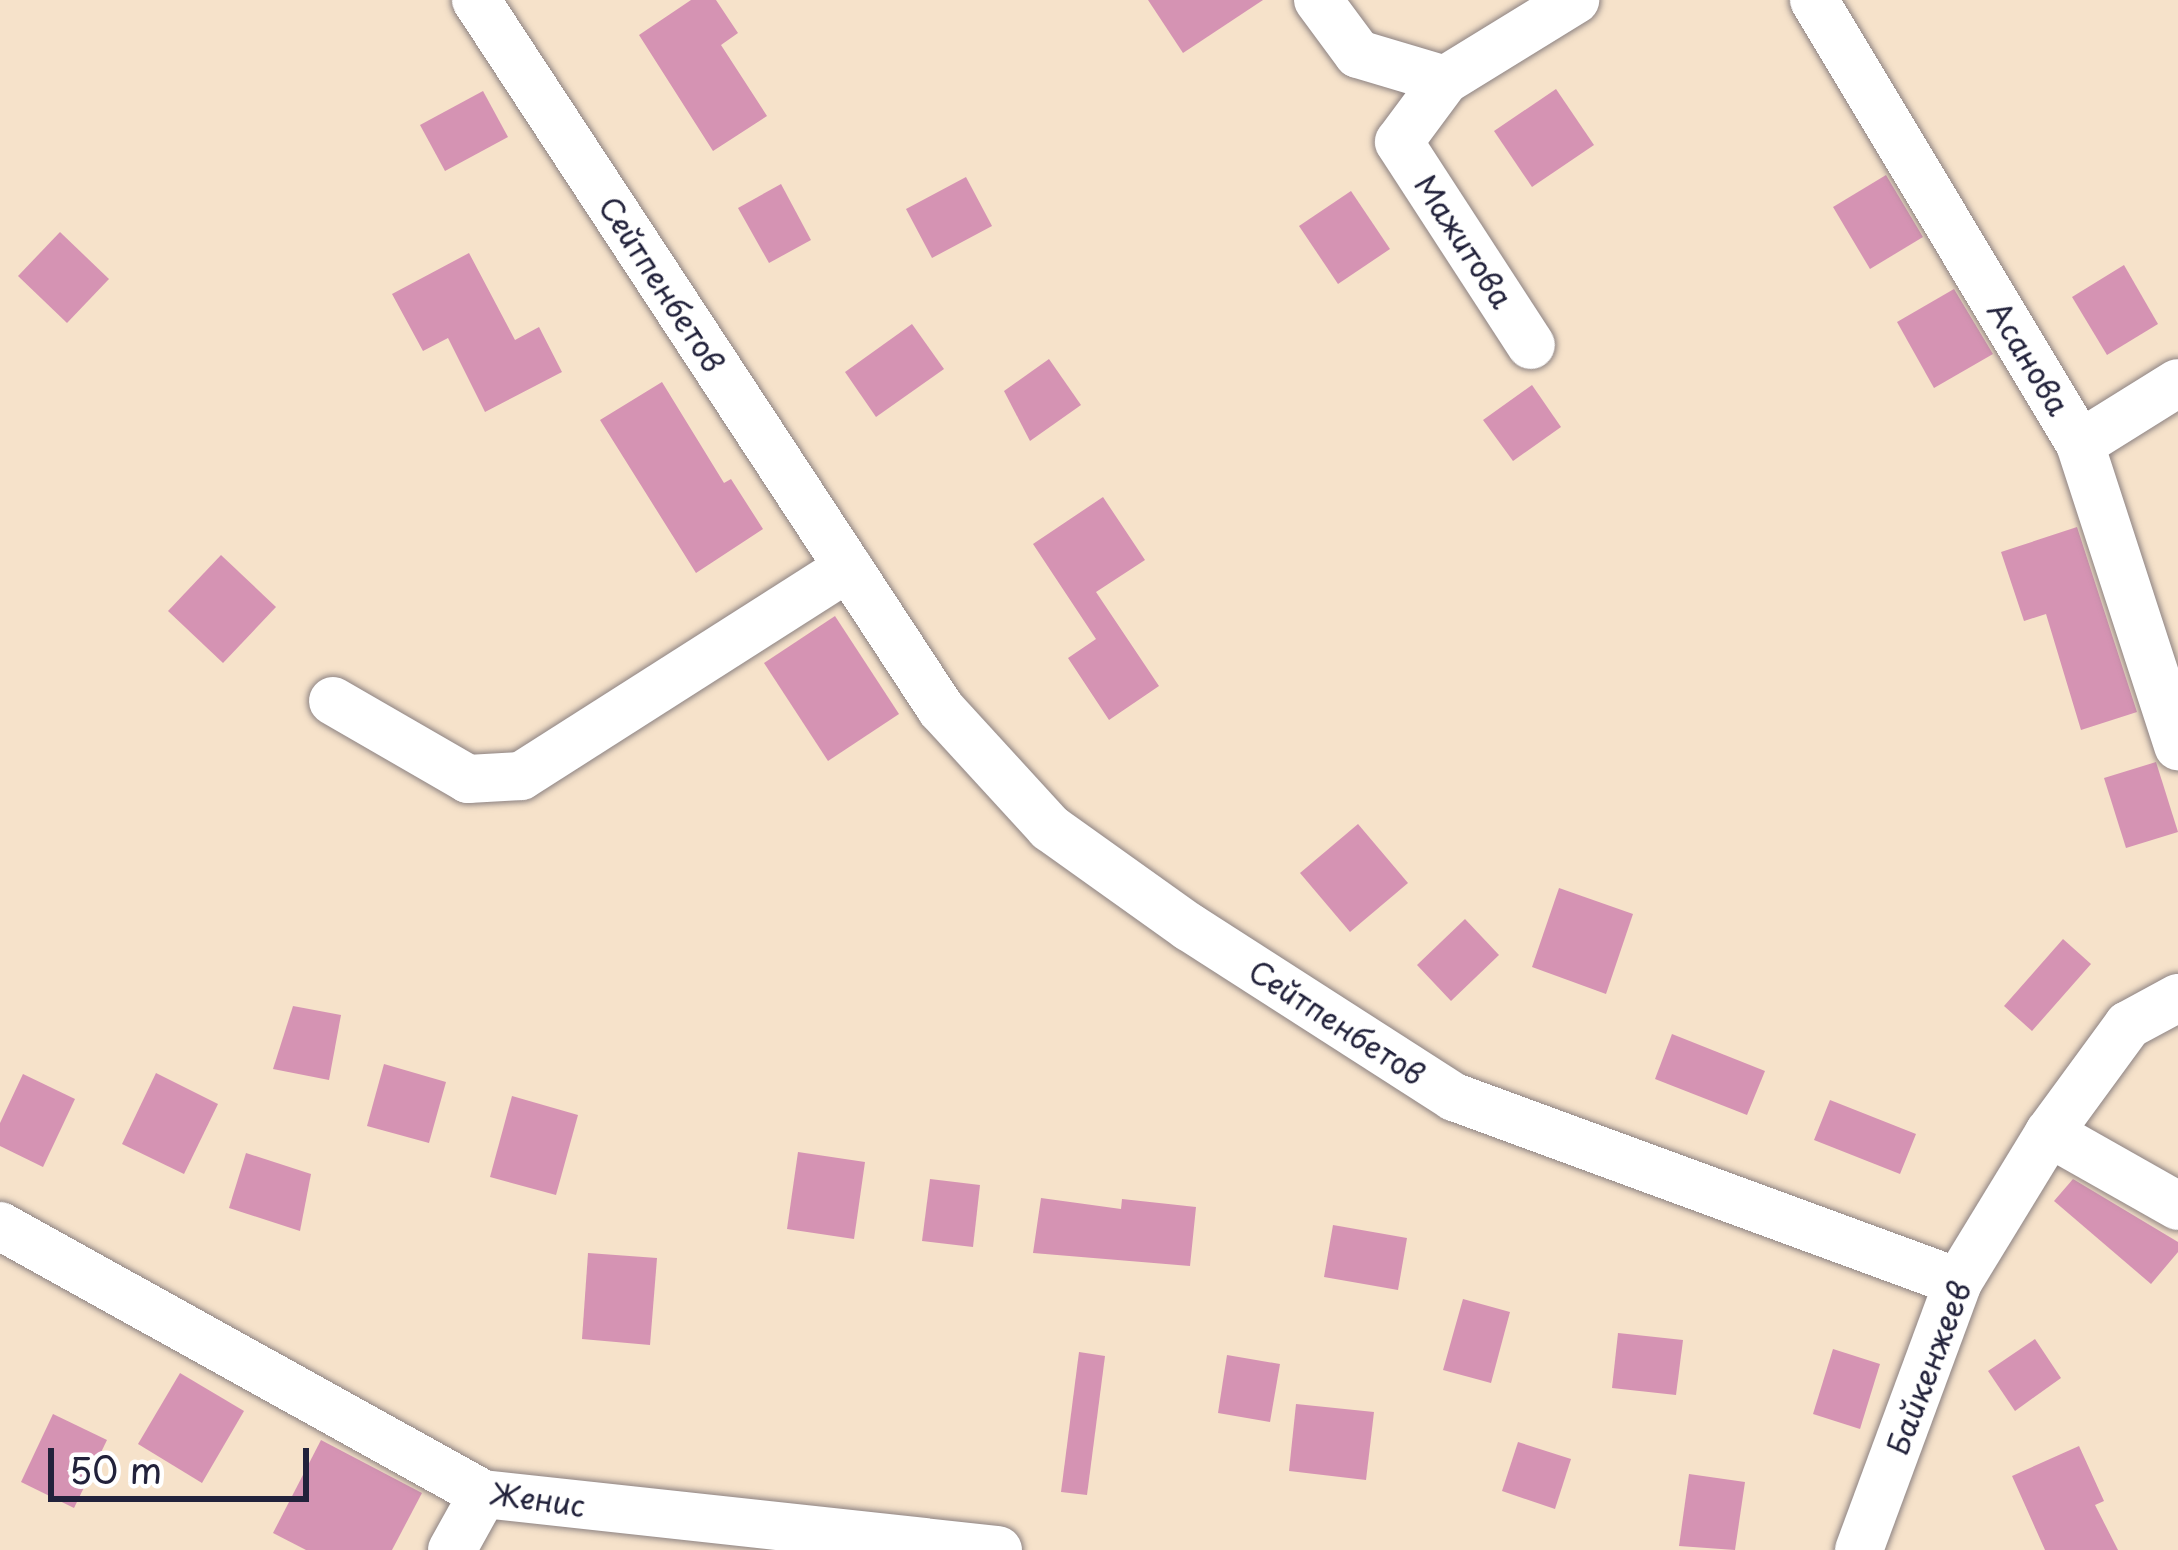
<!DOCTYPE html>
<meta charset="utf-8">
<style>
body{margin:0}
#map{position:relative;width:2178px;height:1550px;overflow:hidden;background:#f6e2ca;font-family:"Playpen Sans",sans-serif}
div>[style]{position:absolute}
.building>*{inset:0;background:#d593b3}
.roads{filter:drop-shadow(0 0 3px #8c8282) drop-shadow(0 0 3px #8c8282)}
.minor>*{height:48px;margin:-24px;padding:0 24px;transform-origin:24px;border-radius:24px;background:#fff}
span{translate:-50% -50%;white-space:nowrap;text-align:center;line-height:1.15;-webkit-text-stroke:9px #fff;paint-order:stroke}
.street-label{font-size:30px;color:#22223b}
.scale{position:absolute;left:48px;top:1448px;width:261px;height:54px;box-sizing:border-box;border:6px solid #22223b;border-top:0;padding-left:15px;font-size:36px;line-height:42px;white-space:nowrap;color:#22223b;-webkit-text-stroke:9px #fff;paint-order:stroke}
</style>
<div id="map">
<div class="building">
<div style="clip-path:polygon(691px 0,716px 0,738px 33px,721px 45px,767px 116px,713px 151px,639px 35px)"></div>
<div style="clip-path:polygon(1148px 0,1263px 0,1183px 53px)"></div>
<div style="clip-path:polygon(1556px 89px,1594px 145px,1532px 187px,1494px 131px)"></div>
<div style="clip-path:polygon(483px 91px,508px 137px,445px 171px,420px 125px)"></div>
<div style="clip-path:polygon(1886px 175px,1923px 237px,1870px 269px,1833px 207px)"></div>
<div style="clip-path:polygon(966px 177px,992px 226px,932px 258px,906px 209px)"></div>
<div style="clip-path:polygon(781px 184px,811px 240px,769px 263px,738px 208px)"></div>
<div style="clip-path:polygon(1351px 191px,1390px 249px,1338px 284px,1299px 226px)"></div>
<div style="clip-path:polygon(60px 232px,109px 279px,67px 323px,18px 276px)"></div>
<div style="clip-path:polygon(469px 253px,515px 340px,539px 327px,562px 372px,485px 412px,448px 338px,423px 351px,392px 294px)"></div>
<div style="clip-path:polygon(2124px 265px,2158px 324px,2107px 355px,2072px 297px)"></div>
<div style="clip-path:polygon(1954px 289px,1993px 354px,1934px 388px,1897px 322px)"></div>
<div style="clip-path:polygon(912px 324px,944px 369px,876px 417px,845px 372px)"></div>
<div style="clip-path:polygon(1049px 359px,1081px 405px,1030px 441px,1004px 391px)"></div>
<div style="clip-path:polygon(662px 382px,724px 483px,731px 479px,763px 529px,696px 573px,600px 420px)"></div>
<div style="clip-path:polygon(1532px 385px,1561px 427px,1513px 461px,1483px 420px)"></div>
<div style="clip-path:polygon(1103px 497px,1145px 560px,1096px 592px,1159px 686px,1109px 720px,1068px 658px,1096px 639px,1033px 544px)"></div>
<div style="clip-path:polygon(2077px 527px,2137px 712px,2081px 730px,2046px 614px,2024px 621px,2001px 552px)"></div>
<div style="clip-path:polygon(221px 555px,276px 607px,223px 663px,168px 611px)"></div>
<div style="clip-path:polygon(835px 616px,899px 714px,828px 761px,764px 663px)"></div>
<div style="clip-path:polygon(2156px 762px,2178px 832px,2126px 848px,2104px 778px)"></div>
<div style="clip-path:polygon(1358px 824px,1408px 883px,1350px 932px,1300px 873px)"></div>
<div style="clip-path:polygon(1559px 888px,1633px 914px,1606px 994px,1532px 967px)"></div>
<div style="clip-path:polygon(1465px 919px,1499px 955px,1451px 1001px,1417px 965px)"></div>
<div style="clip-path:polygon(2063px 939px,2091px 964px,2032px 1031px,2004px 1006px)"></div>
<div style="clip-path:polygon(293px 1006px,341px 1015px,329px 1080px,273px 1069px)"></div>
<div style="clip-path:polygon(1672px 1034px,1765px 1071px,1747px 1115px,1655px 1079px)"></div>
<div style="clip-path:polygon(384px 1064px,446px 1082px,429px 1143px,367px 1126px)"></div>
<div style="clip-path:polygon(156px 1073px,218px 1104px,184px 1174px,122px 1144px)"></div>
<div style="clip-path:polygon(23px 1074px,75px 1099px,43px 1167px,0 1146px,0 1123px)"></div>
<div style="clip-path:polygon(512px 1096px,578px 1115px,556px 1195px,490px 1177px)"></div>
<div style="clip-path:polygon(1830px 1100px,1916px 1134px,1900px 1174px,1814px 1140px)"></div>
<div style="clip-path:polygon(798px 1152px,865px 1162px,854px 1239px,787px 1229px)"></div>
<div style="clip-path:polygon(246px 1153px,311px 1174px,300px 1231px,229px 1208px)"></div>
<div style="clip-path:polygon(930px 1179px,980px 1185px,973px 1247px,922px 1241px)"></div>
<div style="clip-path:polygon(2073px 1179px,2178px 1242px,2178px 1252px,2151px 1284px,2054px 1201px)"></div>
<div style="clip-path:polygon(1041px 1198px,1121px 1209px,1122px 1199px,1196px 1207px,1190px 1266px,1033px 1253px)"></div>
<div style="clip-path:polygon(1333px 1225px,1407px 1238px,1398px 1290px,1324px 1277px)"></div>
<div style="clip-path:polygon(588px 1253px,657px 1258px,650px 1345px,582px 1339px)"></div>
<div style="clip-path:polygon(1463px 1299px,1510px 1312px,1491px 1383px,1443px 1370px)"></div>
<div style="clip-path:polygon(1618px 1333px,1683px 1340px,1676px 1395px,1612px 1388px)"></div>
<div style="clip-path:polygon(2035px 1339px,2061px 1378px,2015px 1411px,1988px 1371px)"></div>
<div style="clip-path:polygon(1833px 1349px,1880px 1364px,1860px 1429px,1813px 1414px)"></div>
<div style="clip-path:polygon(1079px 1352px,1105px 1356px,1087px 1495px,1061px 1492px)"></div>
<div style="clip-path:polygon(1227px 1355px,1280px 1364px,1270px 1422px,1218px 1413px)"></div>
<div style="clip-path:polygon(180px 1373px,244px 1411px,202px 1483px,138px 1444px)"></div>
<div style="clip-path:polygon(1296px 1404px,1374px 1412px,1366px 1480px,1289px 1471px)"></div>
<div style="clip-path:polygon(53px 1414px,107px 1440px,74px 1508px,21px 1482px)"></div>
<div style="clip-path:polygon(321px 1440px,422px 1493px,392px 1550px,306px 1550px,273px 1533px)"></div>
<div style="clip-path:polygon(1518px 1442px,1571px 1459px,1555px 1509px,1502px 1491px)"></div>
<div style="clip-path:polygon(2079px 1446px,2104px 1501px,2095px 1505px,2118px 1550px,2045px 1550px,2012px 1476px)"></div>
<div style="clip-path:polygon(1689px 1474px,1745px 1482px,1735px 1550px,1679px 1546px)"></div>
</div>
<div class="roads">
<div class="minor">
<div style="left:476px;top:0;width:848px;rotate:56.74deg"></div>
<div style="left:941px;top:709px;width:161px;rotate:47.5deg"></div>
<div style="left:1050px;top:828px;width:171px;rotate:35.5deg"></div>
<div style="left:1189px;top:927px;width:315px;rotate:32.7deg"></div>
<div style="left:1454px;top:1097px;width:537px;rotate:20.16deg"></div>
<div style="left:1318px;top:0;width:67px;rotate:53.5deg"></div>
<div style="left:1358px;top:54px;width:91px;rotate:16.6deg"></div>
<div style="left:1445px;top:80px;width:153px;rotate:-31.6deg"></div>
<div style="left:1814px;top:0;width:518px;rotate:59.07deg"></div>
<div style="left:2080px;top:444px;width:318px;rotate:72deg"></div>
<div style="left:1445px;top:80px;width:77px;rotate:126.6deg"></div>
<div style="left:1399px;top:142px;width:242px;rotate:57deg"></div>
<div style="left:2080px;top:444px;width:115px;rotate:-31.9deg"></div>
<div style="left:333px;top:701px;width:156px;rotate:30deg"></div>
<div style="left:468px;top:779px;width:53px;rotate:-3.2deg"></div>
<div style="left:521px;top:776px;width:388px;rotate:-32.5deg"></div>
<div style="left:2049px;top:1133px;width:148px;rotate:29.5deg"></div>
<div style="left:0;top:1226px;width:552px;rotate:29.02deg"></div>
<div style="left:483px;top:1494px;width:518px;rotate:6.21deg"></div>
<div style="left:452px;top:1550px;width:64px;rotate:-61deg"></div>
<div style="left:1859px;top:1550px;width:286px;rotate:-69.7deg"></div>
<div style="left:1958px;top:1282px;width:175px;rotate:-58.6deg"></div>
<div style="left:2049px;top:1133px;width:134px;rotate:-53.8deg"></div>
<div style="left:2128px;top:1025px;width:57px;rotate:-28.4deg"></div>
</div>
</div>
<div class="street-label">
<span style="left:1464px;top:241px;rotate:57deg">Мажитова</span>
<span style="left:662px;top:284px;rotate:57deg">Сейтпенбетов</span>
<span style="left:2029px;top:358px;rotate:59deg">Асанова</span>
<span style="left:1337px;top:1022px;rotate:33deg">Сейтпенбетов</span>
<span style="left:1928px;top:1368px;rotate:-69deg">Байкенжеев</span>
<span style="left:538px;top:1499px;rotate:8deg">Женис</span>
</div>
<div class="scale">50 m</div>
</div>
